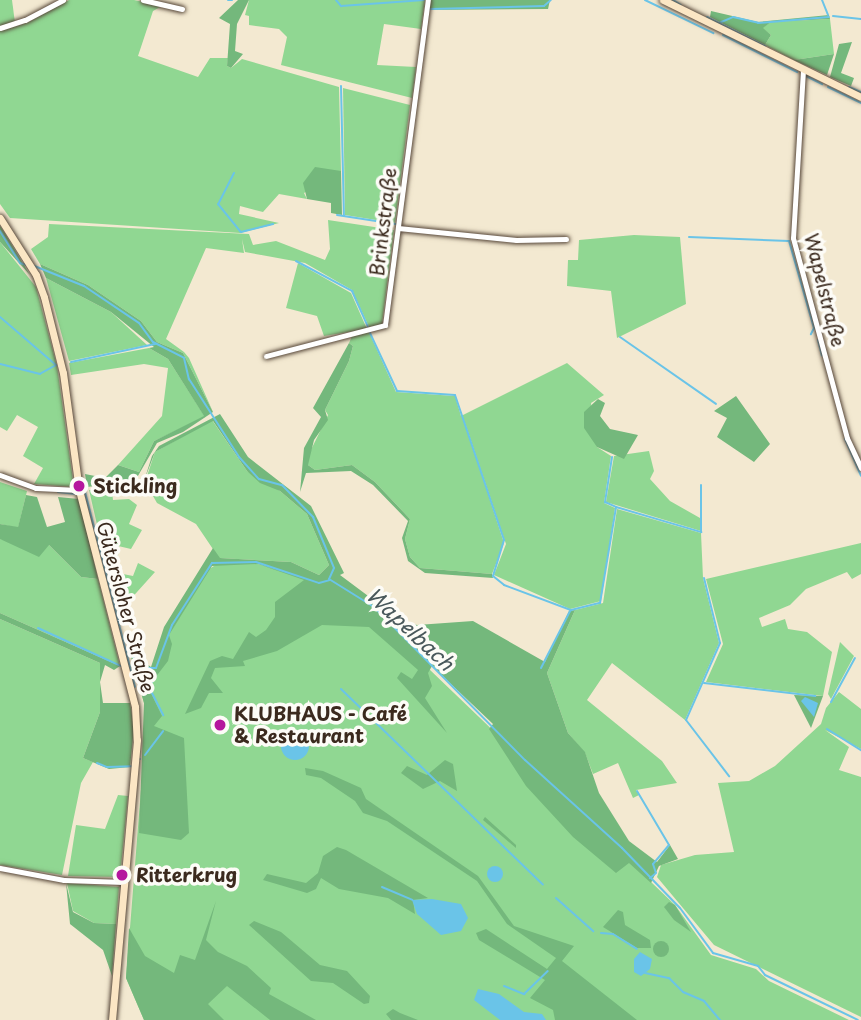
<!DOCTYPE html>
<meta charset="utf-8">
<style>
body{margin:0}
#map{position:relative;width:861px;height:1020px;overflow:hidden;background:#f3e9d1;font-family:"Playpen Sans",sans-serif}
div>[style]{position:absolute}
.green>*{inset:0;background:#90d792}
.forest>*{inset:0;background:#74b87c}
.round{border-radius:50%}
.water>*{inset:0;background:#6ac4e8}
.stream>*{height:2px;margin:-1px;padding:0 1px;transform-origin:1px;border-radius:1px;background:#6ac4e8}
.roads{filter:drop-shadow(0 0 2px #574739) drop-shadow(0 0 2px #574739)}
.street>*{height:5px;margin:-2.5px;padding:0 2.5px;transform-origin:2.5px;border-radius:2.5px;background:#fff}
.secondary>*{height:7px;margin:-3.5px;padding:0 3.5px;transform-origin:3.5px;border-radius:3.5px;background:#fbe6c4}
.dots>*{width:19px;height:19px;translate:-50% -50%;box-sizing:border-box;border:4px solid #fdfcf7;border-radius:50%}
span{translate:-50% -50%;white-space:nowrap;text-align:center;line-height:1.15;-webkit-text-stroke:7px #fdfcf7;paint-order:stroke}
.street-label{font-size:19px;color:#3b2a1e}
.poi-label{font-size:19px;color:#3b2a1e;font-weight:700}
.left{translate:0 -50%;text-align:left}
.water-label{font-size:21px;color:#49585b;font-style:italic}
</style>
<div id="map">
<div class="green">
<div style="clip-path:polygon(0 0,12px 0,15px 23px,0 26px)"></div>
<div style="clip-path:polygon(69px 0,134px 0,162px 6px,153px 11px,138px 56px,198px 77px,210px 58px,228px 58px,227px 66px,231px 68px,242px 59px,339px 87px,341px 171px,304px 193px,307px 199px,279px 194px,263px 212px,240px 206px,239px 214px,279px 223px,240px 233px,10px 218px,0 204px,0 31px,27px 23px)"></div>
<div style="clip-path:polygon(249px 0,425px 0,421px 29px,384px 24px,377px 65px,416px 67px,412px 98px,281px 65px,287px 37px,279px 29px,249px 25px,249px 16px,245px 15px)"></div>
<div style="clip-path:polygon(830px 19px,834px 54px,794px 60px,765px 45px,771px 35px,762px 28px,771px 22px)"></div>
<div style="clip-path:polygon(343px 88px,410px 105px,395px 223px,345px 215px)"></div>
<div style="clip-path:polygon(328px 220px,394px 230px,382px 324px,369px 327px,352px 290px,305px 263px,245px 252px,242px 239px,244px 253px,206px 248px,166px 339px,184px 352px,189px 358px,213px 412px,183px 353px,157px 342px,141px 321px,88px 285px,40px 264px,31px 249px,48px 237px,49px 224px,249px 234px,253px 245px,276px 241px,325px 260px,330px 249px)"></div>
<div style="clip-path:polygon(634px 235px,680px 237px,686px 304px,617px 338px,611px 291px,567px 286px,568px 260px,578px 260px,579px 240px)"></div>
<div style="clip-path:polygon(0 242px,36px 287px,57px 366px,74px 487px,34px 484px,43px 468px,23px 456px,38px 427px,17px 415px,7px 431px,0 427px)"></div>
<div style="clip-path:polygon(298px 263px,351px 293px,367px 329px,324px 336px,317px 316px,286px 308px)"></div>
<div style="clip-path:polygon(46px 278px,111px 312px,147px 345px,69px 361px)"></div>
<div style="clip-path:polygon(369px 332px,396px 392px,455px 396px,461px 416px,567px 363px,604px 395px,591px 403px,597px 447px,611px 456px,604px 503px,615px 508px,601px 601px,570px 609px,494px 575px,506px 544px,463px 417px,504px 543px,492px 574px,420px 568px,410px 557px,405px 539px,410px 519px,375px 482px,352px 465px,315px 470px,308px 465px,308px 456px,328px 415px,325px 410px,349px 361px,353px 346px,349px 343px,353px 334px)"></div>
<div style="clip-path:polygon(149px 348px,168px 359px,205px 417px,154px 441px,139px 472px,118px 465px,162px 416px,168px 368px,144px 364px,71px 375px,69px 363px)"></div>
<div style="clip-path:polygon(212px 420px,247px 471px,280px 491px,307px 514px,329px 565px,319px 575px,291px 562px,219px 558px,196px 524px,157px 503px,145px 482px,155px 452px)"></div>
<div style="clip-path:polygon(649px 451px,654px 471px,650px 479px,670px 501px,700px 518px,701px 531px,606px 502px,614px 456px)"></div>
<div style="clip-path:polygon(0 482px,27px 491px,18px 528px,0 524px)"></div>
<div style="clip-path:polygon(142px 484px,112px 491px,113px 500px,129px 499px,137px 505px,129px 524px,142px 530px,131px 549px,101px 542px,89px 490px)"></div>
<div style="clip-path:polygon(617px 509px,701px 533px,703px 578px,719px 643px,685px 720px,612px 663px,587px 700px,662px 761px,677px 783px,636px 790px,639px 795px,633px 798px,618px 763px,593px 774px,585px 753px,568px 733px,547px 673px,575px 610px,603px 603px)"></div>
<div style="clip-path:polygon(0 539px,49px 545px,81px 577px,98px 579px,120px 666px,0 613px)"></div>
<div style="clip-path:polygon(861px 543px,861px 574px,852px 579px,847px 572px,806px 589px,790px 605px,759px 618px,762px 627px,785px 619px,788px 629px,807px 632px,832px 652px,823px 696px,706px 682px,723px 644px,706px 579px)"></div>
<div style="clip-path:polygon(102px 547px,119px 551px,114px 569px,123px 574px,133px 576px,138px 563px,155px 572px,119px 612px)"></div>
<div style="clip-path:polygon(219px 563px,258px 564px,303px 578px,429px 669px,675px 905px,711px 955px,756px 969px,769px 981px,849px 1020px,144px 1020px,126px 978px,145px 739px,144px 703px,131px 655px,151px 671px,175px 622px,209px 569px)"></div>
<div style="clip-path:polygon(0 619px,100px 663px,100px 712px,83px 758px,93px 762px,81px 783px,62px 875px,0 865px)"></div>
<div style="clip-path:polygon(840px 642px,854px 656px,831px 699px,828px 694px)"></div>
<div style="clip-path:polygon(839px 692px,861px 709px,861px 749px,825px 730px,849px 747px,839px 770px,861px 777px,861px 1017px,714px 945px,657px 877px,661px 865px,695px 855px,734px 852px,718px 783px,749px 781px,775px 766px,821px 724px,826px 708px)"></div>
<div style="clip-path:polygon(118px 795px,128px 796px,120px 877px,68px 876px,76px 825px,105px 829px)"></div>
<div style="clip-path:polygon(67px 883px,119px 887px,116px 924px,94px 923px,73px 911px)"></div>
</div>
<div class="forest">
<div style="clip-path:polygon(238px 0,249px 0,237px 24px,235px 51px,243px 54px,231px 68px,227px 66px,230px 24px,219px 18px)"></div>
<div style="clip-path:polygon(431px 0,550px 0,548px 9px,429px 10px)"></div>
<div style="clip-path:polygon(711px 11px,758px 22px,829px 15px,830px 19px,771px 22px,763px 28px,771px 35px,765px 45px,710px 17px)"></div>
<div style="clip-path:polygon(852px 42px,841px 73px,854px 78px,851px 86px,830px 77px,839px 44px)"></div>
<div style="clip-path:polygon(834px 54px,827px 75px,794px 60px)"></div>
<div style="clip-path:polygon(315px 167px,341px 171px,342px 215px,331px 213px,331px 203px,307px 199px,303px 183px)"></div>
<div style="clip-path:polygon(0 226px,4px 232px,30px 275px,0 242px)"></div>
<div style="clip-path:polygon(40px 264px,88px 285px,141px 321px,157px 342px,183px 353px,213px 412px,183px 432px,157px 443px,135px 481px,87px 487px,85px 474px,105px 478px,118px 465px,139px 472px,154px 441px,204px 416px,168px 359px,149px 348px,154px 347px,111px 312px,46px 278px)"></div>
<div style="clip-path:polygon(349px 343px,353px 346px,349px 361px,325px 410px,328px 420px,314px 440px,308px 465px,315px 470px,352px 465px,375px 482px,410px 519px,405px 539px,410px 557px,420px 568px,492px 574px,493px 578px,425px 573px,408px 561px,402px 538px,408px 521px,373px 485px,351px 471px,306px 473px,300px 492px,304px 448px,321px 417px,313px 408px)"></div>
<div style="clip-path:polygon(736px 396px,770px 444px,754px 462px,717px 437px,727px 418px,714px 411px)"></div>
<div style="clip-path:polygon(598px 399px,605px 403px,600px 416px,610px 429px,638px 435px,624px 459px,597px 447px,584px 428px,584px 412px)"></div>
<div style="clip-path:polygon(220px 414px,248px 457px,311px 506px,344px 573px,340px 575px,399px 619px,417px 625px,473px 621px,545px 662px,569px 611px,575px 610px,547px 673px,568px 733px,585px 752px,599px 793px,629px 841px,657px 862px,670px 845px,678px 859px,659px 866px,651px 883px,629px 863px,616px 873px,573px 837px,526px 786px,489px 729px,493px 724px,432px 666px,428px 673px,432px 686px,425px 698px,447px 733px,397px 678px,401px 672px,412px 679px,418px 670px,369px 627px,322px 625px,277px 651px,243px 661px,245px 666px,215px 668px,211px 678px,223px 693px,209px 693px,201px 708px,185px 714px,210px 661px,222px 656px,233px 659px,249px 632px,256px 637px,266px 630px,275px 617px,275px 602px,304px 580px,258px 564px,212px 566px,169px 635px,172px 644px,168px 661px,148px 687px,162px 716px,154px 726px,184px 738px,189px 833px,181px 840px,139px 833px,144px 703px,129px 650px,151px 667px,164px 627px,213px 548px,220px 558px,291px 562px,319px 575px,329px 565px,307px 514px,280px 491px,260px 483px,247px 471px,213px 421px,155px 452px,144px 481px,152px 456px,159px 446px)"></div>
<div style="clip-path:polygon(26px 495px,37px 497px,47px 527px,65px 522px,58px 497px,79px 499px,98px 579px,81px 577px,49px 545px,39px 557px,0 539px,0 524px,18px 527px)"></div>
<div style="clip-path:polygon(0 613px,120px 666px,114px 670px,105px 665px,100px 682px,103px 703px,130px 703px,134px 728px,130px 767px,109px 769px,83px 758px,100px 712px,100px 663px,0 619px)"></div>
<div style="clip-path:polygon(794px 695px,823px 696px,811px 728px)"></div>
<div style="clip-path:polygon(445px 760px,453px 764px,457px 791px,440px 781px,423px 789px,401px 773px,407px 766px,427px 775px)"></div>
<div style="clip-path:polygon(305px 768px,323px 771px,361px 788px,366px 799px,478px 876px,514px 926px,574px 946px,562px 961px,637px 1020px,555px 1020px,553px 1010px,530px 998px,545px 980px,479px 940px,476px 933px,486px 929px,547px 969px,556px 958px,507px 924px,477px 881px,387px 821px,363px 813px,355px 801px,321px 778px,306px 775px)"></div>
<div style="clip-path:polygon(485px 817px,516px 845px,516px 848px,483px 820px)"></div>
<div style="clip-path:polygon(337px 847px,346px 850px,428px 898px,413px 900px,415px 914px,388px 898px,339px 889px,321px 878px,316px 889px,307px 893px,263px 880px,267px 874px,306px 883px,318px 873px,323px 856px)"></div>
<div style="clip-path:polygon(66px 883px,73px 912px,94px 923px,116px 924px,112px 976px,103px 950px,70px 924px)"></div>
<div style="clip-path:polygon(216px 901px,206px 940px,218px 952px,247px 966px,271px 988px,269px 994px,316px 1020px,270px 1020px,227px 986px,208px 1004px,224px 1020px,144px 1020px,126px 978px,129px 928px,145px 956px,174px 973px,180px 955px,195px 960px)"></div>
<div style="clip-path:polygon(669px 902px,675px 905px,691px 932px,674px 920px,664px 907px)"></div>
<div style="clip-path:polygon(618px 910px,623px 912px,625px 925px,650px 940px,651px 948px,637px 948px,603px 927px)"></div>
<div style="clip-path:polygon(254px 921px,281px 932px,320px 965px,347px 971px,370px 996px,369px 1003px,364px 1004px,333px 983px,311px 981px,249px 925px)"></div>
<div class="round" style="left:653px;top:941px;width:16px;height:16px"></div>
<div style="clip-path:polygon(393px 1009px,400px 1013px,418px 1020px,391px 1020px,386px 1014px)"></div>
</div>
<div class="water">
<div style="clip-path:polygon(805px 697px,818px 703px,814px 717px,801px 701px)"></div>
<div class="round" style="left:281px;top:732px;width:28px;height:28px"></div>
<div class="round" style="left:487px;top:866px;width:16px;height:16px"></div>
<div style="clip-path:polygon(432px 899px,461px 904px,468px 918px,461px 931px,441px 935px,417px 914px,412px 900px)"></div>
<div style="clip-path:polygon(640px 952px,652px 959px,650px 969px,641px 976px,634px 972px,634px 959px)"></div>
<div style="clip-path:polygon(478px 989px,499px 994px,524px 1012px,542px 1014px,546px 1020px,500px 1020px,474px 1000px)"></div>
</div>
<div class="stream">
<div style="left:228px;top:0;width:4px"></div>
<div style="left:336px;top:0;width:8px;rotate:50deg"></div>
<div style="left:341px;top:6px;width:83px;rotate:-4.1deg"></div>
<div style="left:645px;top:0;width:76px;rotate:25.9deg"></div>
<div style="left:673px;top:0;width:9px;rotate:32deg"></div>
<div style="left:822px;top:0;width:16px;rotate:68deg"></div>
<div style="left:430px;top:9px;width:114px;rotate:-1.5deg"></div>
<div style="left:544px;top:6px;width:9px;rotate:-41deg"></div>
<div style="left:833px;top:16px;width:28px;rotate:6deg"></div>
<div style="left:707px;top:17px;width:65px;rotate:26.6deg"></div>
<div style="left:719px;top:23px;width:15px;rotate:-23deg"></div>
<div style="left:733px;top:17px;width:26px;rotate:13deg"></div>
<div style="left:758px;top:23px;width:71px;rotate:-4.8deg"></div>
<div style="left:723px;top:35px;width:83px;rotate:26.6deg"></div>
<div style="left:806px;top:76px;width:18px;rotate:27deg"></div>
<div style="left:341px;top:86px;width:130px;rotate:88.7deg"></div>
<div style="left:828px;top:87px;width:37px;rotate:26deg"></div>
<div style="left:849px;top:87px;width:13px;rotate:23deg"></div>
<div style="left:234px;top:173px;width:35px;rotate:117deg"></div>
<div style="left:218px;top:204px;width:36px;rotate:51deg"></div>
<div style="left:241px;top:232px;width:33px;rotate:-14deg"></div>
<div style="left:337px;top:215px;width:59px;rotate:8.8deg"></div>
<div style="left:0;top:231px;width:38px;rotate:58deg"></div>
<div style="left:20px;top:263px;width:7px;rotate:16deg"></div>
<div style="left:689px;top:237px;width:100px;rotate:2.3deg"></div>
<div style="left:789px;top:241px;width:91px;rotate:74deg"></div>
<div style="left:814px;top:328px;width:7px;rotate:117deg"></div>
<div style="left:296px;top:261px;width:64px;rotate:28.2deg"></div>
<div style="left:352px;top:291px;width:39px;rotate:66deg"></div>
<div style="left:32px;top:265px;width:56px;rotate:22deg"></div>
<div style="left:84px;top:286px;width:66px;rotate:33.9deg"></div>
<div style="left:139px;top:323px;width:24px;rotate:54deg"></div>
<div style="left:153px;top:342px;width:35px;rotate:27deg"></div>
<div style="left:184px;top:358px;width:22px;rotate:77deg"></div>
<div style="left:189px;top:379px;width:93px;rotate:57.3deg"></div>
<div style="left:239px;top:457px;width:30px;rotate:48deg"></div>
<div style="left:259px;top:479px;width:24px;rotate:15deg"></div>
<div style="left:282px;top:485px;width:45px;rotate:45.9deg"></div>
<div style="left:313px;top:517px;width:55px;rotate:67.6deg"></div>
<div style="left:334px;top:568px;width:12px;rotate:114deg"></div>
<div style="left:329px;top:579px;width:53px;rotate:31.9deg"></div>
<div style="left:374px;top:607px;width:215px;rotate:45.4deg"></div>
<div style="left:525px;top:760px;width:131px;rotate:42.2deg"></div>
<div style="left:622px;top:848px;width:83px;rotate:46deg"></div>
<div style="left:680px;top:908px;width:56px;rotate:53.7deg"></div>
<div style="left:713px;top:953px;width:47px;rotate:16.1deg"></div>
<div style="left:758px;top:966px;width:11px;rotate:52deg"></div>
<div style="left:765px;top:975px;width:103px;rotate:25.8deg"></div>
<div style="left:0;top:317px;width:74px;rotate:40.6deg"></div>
<div style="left:56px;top:365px;width:18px;rotate:151deg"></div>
<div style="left:40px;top:374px;width:41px;rotate:-166deg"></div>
<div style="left:370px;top:333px;width:64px;rotate:65deg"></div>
<div style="left:397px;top:391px;width:58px;rotate:3.9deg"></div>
<div style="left:455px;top:395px;width:153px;rotate:71.3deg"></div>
<div style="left:504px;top:540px;width:38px;rotate:107deg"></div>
<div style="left:493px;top:576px;width:14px;rotate:39deg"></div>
<div style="left:504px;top:585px;width:72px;rotate:20.5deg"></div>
<div style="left:571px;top:610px;width:30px;rotate:-14deg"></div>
<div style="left:600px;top:603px;width:97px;rotate:-80.5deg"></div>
<div style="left:616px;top:507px;width:89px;rotate:16.4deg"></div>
<div style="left:701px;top:532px;width:47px;rotate:-90deg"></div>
<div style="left:620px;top:337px;width:117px;rotate:34.9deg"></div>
<div style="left:818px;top:340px;width:16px;rotate:76deg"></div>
<div style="left:71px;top:362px;width:86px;rotate:-12.1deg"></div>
<div style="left:845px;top:439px;width:40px;rotate:66.6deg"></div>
<div style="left:612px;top:457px;width:46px;rotate:98.8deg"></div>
<div style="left:605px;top:502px;width:12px;rotate:24deg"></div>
<div style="left:58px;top:492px;width:18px;rotate:6deg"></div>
<div style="left:85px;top:492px;width:201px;rotate:75.6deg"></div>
<div style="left:704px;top:578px;width:67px;rotate:76.2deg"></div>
<div style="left:720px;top:643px;width:84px;rotate:113.8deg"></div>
<div style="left:686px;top:720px;width:71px;rotate:52.5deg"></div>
<div style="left:38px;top:628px;width:91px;rotate:24.6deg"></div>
<div style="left:132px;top:656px;width:20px;rotate:37deg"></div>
<div style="left:148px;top:668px;width:8px"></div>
<div style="left:156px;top:668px;width:46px;rotate:-69.6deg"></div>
<div style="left:172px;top:625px;width:74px;rotate:-57.2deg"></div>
<div style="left:212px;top:563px;width:44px;rotate:-1.3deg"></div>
<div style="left:256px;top:562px;width:66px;rotate:18.4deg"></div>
<div style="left:319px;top:583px;width:11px;rotate:-15deg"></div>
<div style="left:541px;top:668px;width:64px;rotate:-63deg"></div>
<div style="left:152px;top:682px;width:5px;rotate:-90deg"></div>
<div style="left:704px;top:683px;width:112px;rotate:6.7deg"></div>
<div style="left:341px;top:689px;width:281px;rotate:44.1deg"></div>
<div style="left:152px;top:693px;width:25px;rotate:63deg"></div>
<div style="left:831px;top:702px;width:50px;rotate:-61.4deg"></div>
<div style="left:827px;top:729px;width:40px;rotate:32deg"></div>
<div style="left:145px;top:755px;width:30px;rotate:-53deg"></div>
<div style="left:139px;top:759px;width:1px"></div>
<div style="left:97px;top:763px;width:11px;rotate:22deg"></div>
<div style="left:107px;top:767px;width:25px;rotate:-2deg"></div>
<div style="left:637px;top:791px;width:63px;rotate:59.3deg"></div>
<div style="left:669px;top:845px;width:25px;rotate:130deg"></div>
<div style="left:653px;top:864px;width:9px;rotate:72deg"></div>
<div style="left:656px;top:873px;width:8px;rotate:140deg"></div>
<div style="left:382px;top:887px;width:33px;rotate:23deg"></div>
<div style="left:556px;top:898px;width:50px;rotate:41.7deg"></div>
<div style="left:601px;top:933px;width:12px;rotate:5deg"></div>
<div style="left:613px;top:934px;width:28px;rotate:32deg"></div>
<div style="left:645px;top:973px;width:25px;rotate:12deg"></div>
<div style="left:669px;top:978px;width:20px;rotate:45deg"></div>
<div style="left:683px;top:992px;width:23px;rotate:23deg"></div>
<div style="left:704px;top:1001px;width:25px;rotate:50deg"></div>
<div style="left:504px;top:986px;width:22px;rotate:22deg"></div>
<div style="left:524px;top:994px;width:33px;rotate:-44deg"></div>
</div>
<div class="roads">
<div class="street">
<div style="left:143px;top:0;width:40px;rotate:13deg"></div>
<div style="left:0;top:28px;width:26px;rotate:-18deg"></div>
<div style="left:25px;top:20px;width:43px;rotate:-27.8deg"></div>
<div style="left:803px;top:70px;width:168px;rotate:93.4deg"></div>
<div style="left:793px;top:238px;width:207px;rotate:74.9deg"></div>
<div style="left:847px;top:438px;width:33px;rotate:65deg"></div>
<div style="left:398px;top:228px;width:119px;rotate:5.8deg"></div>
<div style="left:516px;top:240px;width:50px;rotate:-1.1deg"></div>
<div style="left:266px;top:356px;width:123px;rotate:-14.6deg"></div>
<div style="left:385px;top:325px;width:328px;rotate:-82.5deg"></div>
<div style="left:0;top:475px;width:38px;rotate:20deg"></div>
<div style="left:36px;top:488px;width:43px;rotate:2.7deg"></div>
<div style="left:0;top:868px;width:65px;rotate:10.6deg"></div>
<div style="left:64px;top:880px;width:60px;rotate:1.9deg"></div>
</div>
<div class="secondary">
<div style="left:663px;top:0;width:220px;rotate:26.1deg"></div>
<div style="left:0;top:218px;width:67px;rotate:57.7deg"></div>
<div style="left:36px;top:275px;width:23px;rotate:70deg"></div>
<div style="left:44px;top:297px;width:78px;rotate:76deg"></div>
<div style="left:63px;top:373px;width:118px;rotate:82.2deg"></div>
<div style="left:79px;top:490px;width:224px;rotate:75.5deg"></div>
<div style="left:135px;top:707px;width:33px;rotate:87deg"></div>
<div style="left:137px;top:740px;width:281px;rotate:95.1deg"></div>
</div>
</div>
<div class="dots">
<div style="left:79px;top:486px;background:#b5179e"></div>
<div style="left:220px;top:725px;background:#b5179e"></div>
<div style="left:122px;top:875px;background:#b5179e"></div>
</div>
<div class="street-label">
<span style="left:383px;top:222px;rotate:-83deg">Brinkstraße</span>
<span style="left:825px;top:290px;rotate:76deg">Wapelstraße</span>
<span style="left:126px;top:607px;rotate:75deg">Gütersloher Straße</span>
</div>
<div class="poi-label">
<span class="left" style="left:93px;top:486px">Stickling</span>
<span class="left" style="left:234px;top:725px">KLUBHAUS - Café<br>&amp; Restaurant</span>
<span class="left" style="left:136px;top:875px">Ritterkrug</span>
</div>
<div class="water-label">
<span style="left:411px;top:628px;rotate:43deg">Wapelbach</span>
</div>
</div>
